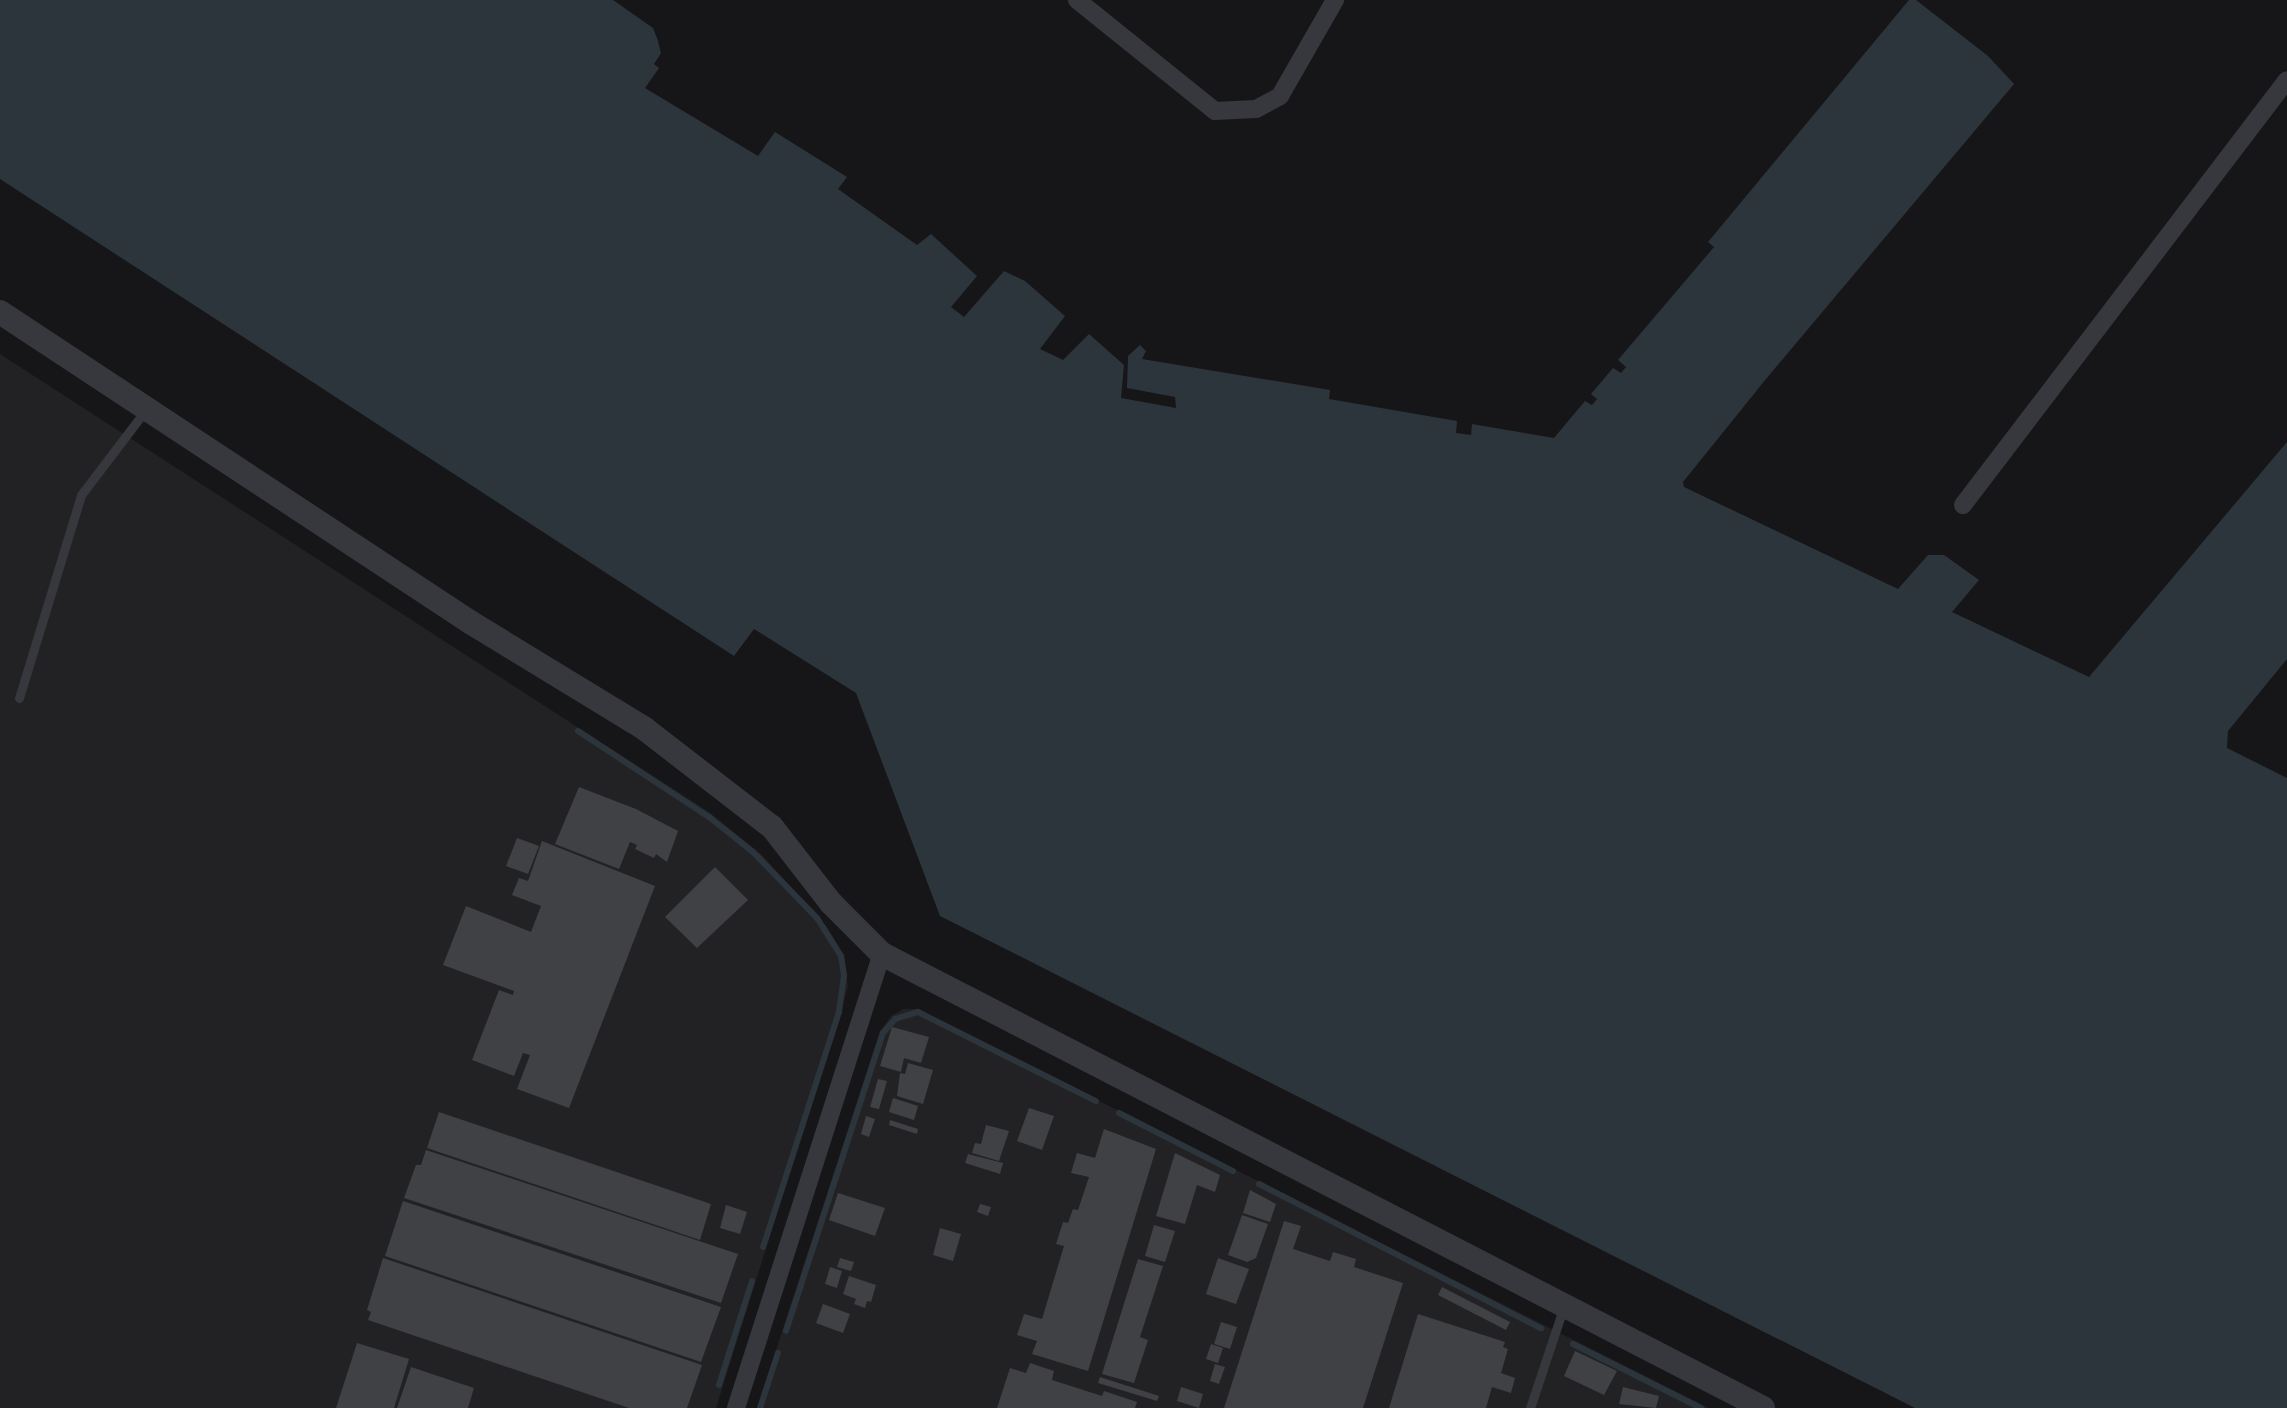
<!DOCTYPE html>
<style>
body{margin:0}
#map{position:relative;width:2287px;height:1408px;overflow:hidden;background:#161618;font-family:"PT Sans",sans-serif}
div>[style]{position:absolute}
.built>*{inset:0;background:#222225}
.water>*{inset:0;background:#2c353c}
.stream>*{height:6px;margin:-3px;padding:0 3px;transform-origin:3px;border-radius:3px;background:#2c353c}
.building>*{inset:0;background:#404145}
.service>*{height:9px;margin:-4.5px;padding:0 4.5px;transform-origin:4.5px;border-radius:4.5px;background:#37383d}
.minor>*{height:18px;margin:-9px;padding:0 9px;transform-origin:9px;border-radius:9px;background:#37383d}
.tertiary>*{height:24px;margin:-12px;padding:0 12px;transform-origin:12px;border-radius:12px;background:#37383d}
span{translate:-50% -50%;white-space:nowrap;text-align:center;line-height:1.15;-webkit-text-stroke:7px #111113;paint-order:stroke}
</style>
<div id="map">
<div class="built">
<div style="clip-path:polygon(0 354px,709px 812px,762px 855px,827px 927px,843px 954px,848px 987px,716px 1408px,0 1408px)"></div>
<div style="clip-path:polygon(903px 1009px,916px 1009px,1709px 1408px,757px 1408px,880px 1031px,891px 1016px)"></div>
</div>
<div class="water">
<div style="clip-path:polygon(0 0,613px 0,653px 28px,658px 41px,661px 53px,654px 64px,659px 68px,645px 88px,758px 156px,775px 132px,847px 177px,838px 189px,917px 245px,931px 234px,977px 276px,951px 307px,964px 317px,1004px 271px,1025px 281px,1065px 316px,1040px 349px,1063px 360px,1089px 334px,1124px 365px,1121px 398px,1176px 408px,1175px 397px,1127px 388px,1128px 356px,1140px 345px,1146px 351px,1142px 359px,1330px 390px,1329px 399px,1457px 421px,1456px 433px,1471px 435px,1472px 424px,1554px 438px,1585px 401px,1592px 405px,1597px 399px,1591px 394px,1613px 368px,1621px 373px,1626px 367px,1618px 360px,1714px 247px,1708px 242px,1909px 0,1916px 0,1988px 56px,2014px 84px,1766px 379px,1683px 482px,1684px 487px,1898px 589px,1928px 555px,1944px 555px,1979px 580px,1952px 612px,2089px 677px,2287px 442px,2287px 659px,2228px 731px,2227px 748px,2287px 778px,2287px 1408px,1915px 1408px,940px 916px,856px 693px,754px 629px,734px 656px,0 179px)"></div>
</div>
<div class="stream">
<div style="left:578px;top:731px;width:157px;rotate:33.3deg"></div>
<div style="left:709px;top:817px;width:56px;rotate:38.5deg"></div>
<div style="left:753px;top:852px;width:92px;rotate:45.9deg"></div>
<div style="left:817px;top:918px;width:45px;rotate:57.7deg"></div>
<div style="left:841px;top:956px;width:20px;rotate:81deg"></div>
<div style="left:844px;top:976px;width:36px;rotate:98deg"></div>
<div style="left:839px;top:1012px;width:247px;rotate:107.9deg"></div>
<div style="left:1119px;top:1113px;width:128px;rotate:27deg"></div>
<div style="left:1259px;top:1184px;width:317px;rotate:27.1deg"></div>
<div style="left:786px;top:1331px;width:313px;rotate:-72deg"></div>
<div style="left:883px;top:1033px;width:18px;rotate:-49deg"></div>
<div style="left:895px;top:1019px;width:24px;rotate:-17deg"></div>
<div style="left:918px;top:1012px;width:199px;rotate:26.6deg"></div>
<div style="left:1573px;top:1344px;width:143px;rotate:26.6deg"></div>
<div style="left:719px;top:1385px;width:109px;rotate:-72.4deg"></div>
<div style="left:760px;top:1408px;width:58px;rotate:-71.9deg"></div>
</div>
<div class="building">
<div style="clip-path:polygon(579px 787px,636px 809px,678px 831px,667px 862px,656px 854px,654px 858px,635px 849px,637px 845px,630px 842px,619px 869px,555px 844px)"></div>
<div style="clip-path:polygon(517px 838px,539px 846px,528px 874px,506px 866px)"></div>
<div style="clip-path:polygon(542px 841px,655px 886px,569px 1108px,517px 1089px,530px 1055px,523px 1053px,514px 1076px,472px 1060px,499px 990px,513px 995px,514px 991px,443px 965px,466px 906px,531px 932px,541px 906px,512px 895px,519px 878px,528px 881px)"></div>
<div style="clip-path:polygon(715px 867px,748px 900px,697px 948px,665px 917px)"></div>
<div style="clip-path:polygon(892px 1027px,929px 1037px,921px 1063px,904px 1058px,901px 1072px,880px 1066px)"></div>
<div style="clip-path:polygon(908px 1063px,933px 1070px,923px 1104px,897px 1096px,900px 1073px,905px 1074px)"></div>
<div style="clip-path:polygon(878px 1079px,887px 1081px,879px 1109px,870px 1107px)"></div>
<div style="clip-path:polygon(893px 1098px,918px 1106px,914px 1120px,889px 1112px)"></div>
<div style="clip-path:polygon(1029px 1108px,1054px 1116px,1042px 1150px,1017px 1141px)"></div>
<div style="clip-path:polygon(439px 1112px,711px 1204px,700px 1240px,427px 1148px)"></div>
<div style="clip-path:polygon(866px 1116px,875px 1119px,869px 1137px,861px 1134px)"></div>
<div style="clip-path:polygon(890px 1120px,918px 1129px,917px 1134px,889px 1125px)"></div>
<div style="clip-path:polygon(986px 1125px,1009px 1131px,999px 1161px,972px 1153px,975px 1143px,981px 1144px)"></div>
<div style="clip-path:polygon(1104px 1129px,1156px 1149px,1088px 1371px,1032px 1354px,1037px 1341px,1017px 1335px,1024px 1314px,1042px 1319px,1064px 1246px,1056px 1244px,1063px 1222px,1068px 1223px,1073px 1209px,1078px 1210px,1089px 1177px,1071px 1173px,1077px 1153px,1095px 1158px)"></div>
<div style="clip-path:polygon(426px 1150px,738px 1254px,721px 1303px,404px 1198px,416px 1165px,421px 1165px)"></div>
<div style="clip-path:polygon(1175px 1153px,1220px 1175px,1215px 1192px,1197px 1185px,1185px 1224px,1156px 1216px)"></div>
<div style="clip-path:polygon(968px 1154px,1003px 1163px,1000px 1174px,965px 1163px)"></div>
<div style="clip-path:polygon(1250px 1190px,1276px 1204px,1270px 1222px,1243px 1213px)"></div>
<div style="clip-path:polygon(838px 1193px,885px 1208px,875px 1236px,829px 1220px)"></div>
<div style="clip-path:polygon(403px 1201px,721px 1307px,701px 1362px,385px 1256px)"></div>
<div style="clip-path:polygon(980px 1204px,991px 1207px,988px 1216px,977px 1212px)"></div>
<div style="clip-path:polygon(726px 1205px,747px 1212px,740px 1234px,720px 1228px)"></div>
<div style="clip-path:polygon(1242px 1215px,1268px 1224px,1256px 1258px,1247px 1262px,1228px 1255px)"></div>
<div style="clip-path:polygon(1284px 1221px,1301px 1226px,1293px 1249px,1330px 1261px,1333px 1252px,1356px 1259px,1354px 1267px,1403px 1283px,1363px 1408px,1224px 1408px)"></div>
<div style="clip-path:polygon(1154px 1225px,1175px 1231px,1165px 1262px,1145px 1256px)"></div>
<div style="clip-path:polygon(940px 1228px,961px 1234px,953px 1261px,933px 1255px)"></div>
<div style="clip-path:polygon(383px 1258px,702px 1365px,687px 1408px,629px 1408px,368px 1320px,371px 1312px,367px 1310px)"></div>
<div style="clip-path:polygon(840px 1258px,854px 1262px,851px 1271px,837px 1267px)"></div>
<div style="clip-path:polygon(1218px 1258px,1249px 1269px,1236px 1304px,1206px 1294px)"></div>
<div style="clip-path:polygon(1138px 1259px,1163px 1266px,1140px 1337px,1148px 1340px,1134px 1383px,1102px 1374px)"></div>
<div style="clip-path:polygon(830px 1267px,842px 1271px,837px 1288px,825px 1284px)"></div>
<div style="clip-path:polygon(849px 1276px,876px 1285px,871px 1302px,867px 1301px,865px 1308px,854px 1304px,856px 1299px,843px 1294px)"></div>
<div style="clip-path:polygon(1442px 1287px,1510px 1322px,1506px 1330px,1438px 1295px)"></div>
<div style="clip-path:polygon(823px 1304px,850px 1314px,843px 1333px,816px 1323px)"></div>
<div style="clip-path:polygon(1418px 1314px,1505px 1342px,1503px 1347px,1508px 1349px,1501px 1373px,1515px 1378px,1511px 1393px,1492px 1387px,1486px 1408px,1389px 1408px)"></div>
<div style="clip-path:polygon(1221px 1322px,1237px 1327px,1230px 1349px,1214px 1344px)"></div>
<div style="clip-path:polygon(357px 1343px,409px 1359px,394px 1408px,336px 1408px)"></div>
<div style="clip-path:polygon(1211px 1344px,1223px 1348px,1218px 1363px,1206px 1359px)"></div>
<div style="clip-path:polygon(1575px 1351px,1617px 1371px,1604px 1395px,1564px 1376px)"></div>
<div style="clip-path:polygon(1030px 1363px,1054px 1371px,1052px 1380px,1102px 1396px,1104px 1391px,1137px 1402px,1135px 1408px,997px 1408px,1010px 1368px,1026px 1373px)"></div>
<div style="clip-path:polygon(1215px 1364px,1225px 1367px,1219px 1384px,1210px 1381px)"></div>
<div style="clip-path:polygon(411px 1367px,474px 1388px,468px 1408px,397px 1408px)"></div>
<div style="clip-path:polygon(1100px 1377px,1159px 1396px,1157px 1401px,1098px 1383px)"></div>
<div style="clip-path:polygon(1181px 1387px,1203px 1394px,1199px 1408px,1177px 1401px)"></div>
<div style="clip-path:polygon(1623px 1387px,1659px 1396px,1656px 1408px,1619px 1404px)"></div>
</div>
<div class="service">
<div style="left:19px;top:698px;width:212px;rotate:-73deg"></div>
<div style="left:81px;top:495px;width:109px;rotate:-52.8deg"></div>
<div style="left:1530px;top:1408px;width:104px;rotate:-71.6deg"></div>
</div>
<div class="minor">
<div style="left:1077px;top:0;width:177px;rotate:38.8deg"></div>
<div style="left:1215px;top:111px;width:41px;rotate:-2.8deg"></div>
<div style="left:1256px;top:109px;width:27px;rotate:-28deg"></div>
<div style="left:1280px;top:96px;width:111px;rotate:-60.2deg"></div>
<div style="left:1963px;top:505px;width:534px;rotate:-52.68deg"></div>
<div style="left:736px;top:1408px;width:477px;rotate:-72.2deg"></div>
</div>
<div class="tertiary">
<div style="left:0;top:312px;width:563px;rotate:33.41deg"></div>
<div style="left:470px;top:622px;width:205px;rotate:31.4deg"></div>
<div style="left:645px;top:729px;width:160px;rotate:37.7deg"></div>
<div style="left:772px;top:827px;width:96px;rotate:52.2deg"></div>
<div style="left:831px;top:903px;width:72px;rotate:45deg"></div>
<div style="left:882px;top:954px;width:991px;rotate:27.26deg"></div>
</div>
</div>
